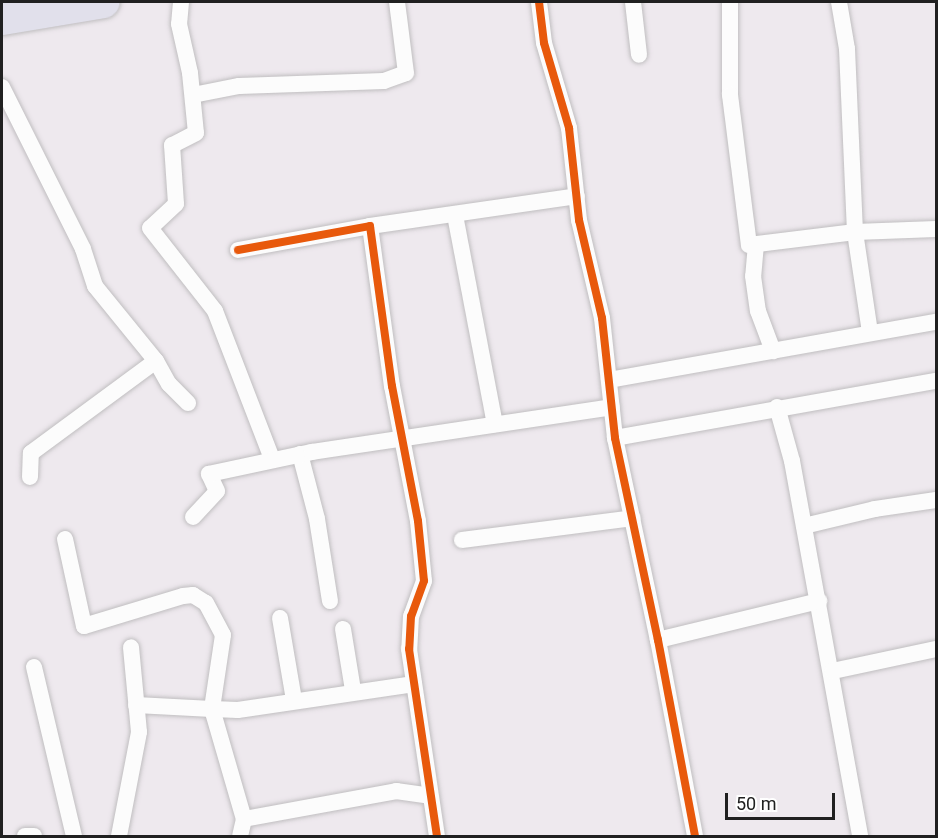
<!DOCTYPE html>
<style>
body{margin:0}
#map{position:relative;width:938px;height:838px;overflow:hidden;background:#eee9ee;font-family:Roboto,sans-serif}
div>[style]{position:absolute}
.roads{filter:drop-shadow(0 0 2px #c0bec0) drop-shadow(0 0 2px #c0bec0)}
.street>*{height:16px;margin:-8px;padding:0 8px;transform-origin:8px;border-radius:8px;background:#fcfcfc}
.highway>*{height:32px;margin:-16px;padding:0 16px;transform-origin:16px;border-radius:16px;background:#e1e0eb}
.cycleway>*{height:8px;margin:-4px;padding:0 4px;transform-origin:4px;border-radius:4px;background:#e8590c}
span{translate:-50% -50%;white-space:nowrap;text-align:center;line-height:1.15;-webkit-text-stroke:5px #fff;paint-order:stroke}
.frame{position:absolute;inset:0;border:3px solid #202020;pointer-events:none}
.scale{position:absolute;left:725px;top:793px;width:110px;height:27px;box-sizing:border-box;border:3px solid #202020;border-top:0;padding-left:8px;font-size:18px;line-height:21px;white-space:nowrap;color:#202020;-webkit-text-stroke:4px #fff;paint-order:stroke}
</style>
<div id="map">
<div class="roads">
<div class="street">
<div style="left:181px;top:2px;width:22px;rotate:95deg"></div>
<div style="left:179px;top:24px;width:50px;rotate:77.3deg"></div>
<div style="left:190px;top:73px;width:60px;rotate:84.3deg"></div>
<div style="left:196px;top:133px;width:27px;rotate:153deg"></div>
<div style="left:172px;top:145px;width:59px;rotate:86.1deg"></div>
<div style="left:176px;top:204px;width:35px;rotate:137deg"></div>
<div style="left:150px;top:228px;width:105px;rotate:51.9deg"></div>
<div style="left:215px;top:311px;width:159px;rotate:68.9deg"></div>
<div style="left:539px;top:2px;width:41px;rotate:83deg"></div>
<div style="left:544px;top:43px;width:89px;rotate:73.6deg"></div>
<div style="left:569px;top:128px;width:93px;rotate:83.8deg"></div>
<div style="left:579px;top:220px;width:101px;rotate:76.8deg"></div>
<div style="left:602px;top:318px;width:121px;rotate:83.8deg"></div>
<div style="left:615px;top:438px;width:207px;rotate:78deg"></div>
<div style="left:658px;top:640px;width:199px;rotate:79.3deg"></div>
<div style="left:633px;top:2px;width:53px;rotate:83.5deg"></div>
<div style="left:730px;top:2px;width:93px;rotate:90deg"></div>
<div style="left:730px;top:95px;width:151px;rotate:82.8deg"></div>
<div style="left:749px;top:245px;width:107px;rotate:-7deg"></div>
<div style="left:855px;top:232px;width:81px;rotate:-2.1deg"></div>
<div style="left:839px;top:2px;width:48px;rotate:80.3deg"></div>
<div style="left:847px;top:49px;width:183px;rotate:87.5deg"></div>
<div style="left:855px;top:232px;width:101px;rotate:81.5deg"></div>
<div style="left:2px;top:87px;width:181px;rotate:63.4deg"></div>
<div style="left:83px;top:249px;width:39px;rotate:72deg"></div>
<div style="left:95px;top:286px;width:97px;rotate:50.9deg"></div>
<div style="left:156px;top:361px;width:26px;rotate:61deg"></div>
<div style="left:169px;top:384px;width:27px;rotate:45deg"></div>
<div style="left:193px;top:95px;width:47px;rotate:-11.1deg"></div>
<div style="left:239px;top:86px;width:145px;rotate:-2deg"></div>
<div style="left:384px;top:81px;width:23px;rotate:-20deg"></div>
<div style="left:406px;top:73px;width:72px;rotate:-97.2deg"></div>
<div style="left:455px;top:215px;width:213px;rotate:79.2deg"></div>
<div style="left:370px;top:226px;width:209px;rotate:-8.2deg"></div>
<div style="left:756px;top:244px;width:32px;rotate:95deg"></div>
<div style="left:753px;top:276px;width:35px;rotate:82deg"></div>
<div style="left:758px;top:311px;width:43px;rotate:69.4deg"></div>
<div style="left:238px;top:250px;width:134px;rotate:-10.3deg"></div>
<div style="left:370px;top:226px;width:162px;rotate:82.2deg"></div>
<div style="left:392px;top:386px;width:137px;rotate:79.1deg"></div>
<div style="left:418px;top:521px;width:60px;rotate:84.3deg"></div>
<div style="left:424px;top:581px;width:37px;rotate:110deg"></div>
<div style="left:411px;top:616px;width:33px;rotate:93deg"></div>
<div style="left:409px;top:649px;width:189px;rotate:81.5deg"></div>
<div style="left:609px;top:380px;width:332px;rotate:-10.1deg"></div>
<div style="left:777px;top:407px;width:56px;rotate:74.5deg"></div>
<div style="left:792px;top:461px;width:381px;rotate:79.7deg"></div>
<div style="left:615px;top:438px;width:326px;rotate:-10.1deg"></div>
<div style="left:300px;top:454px;width:67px;rotate:75.3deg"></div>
<div style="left:317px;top:519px;width:83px;rotate:81deg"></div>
<div style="left:30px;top:477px;width:24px;rotate:-88deg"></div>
<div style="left:31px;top:453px;width:155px;rotate:-36.4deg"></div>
<div style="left:193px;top:517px;width:35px;rotate:-47deg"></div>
<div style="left:217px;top:491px;width:19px;rotate:-115deg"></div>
<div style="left:209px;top:474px;width:105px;rotate:-12.1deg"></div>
<div style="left:312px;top:452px;width:303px;rotate:-8.5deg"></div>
<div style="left:804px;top:526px;width:73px;rotate:-13.5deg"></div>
<div style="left:875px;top:509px;width:62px;rotate:-8.4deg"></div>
<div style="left:65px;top:539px;width:89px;rotate:77.7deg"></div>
<div style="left:84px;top:626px;width:103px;rotate:-16.9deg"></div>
<div style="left:183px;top:596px;width:10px;rotate:-6deg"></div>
<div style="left:193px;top:595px;width:15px;rotate:32deg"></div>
<div style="left:206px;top:603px;width:36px;rotate:62deg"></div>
<div style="left:223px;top:635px;width:75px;rotate:98.5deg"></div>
<div style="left:212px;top:709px;width:26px;rotate:2deg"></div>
<div style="left:238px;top:710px;width:178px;rotate:-8.4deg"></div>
<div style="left:462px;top:540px;width:172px;rotate:-7.3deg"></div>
<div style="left:280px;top:618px;width:83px;rotate:80.3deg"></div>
<div style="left:343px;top:629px;width:62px;rotate:80.7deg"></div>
<div style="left:658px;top:640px;width:166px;rotate:-13.6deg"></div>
<div style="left:34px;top:667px;width:174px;rotate:76.7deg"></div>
<div style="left:833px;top:671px;width:105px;rotate:-12.1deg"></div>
<div style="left:136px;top:705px;width:76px;rotate:3deg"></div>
<div style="left:212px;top:709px;width:115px;rotate:73.8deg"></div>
<div style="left:244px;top:819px;width:17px;rotate:103deg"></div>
<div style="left:244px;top:819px;width:155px;rotate:-10.4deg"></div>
<div style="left:396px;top:791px;width:34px;rotate:8deg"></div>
<div style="left:25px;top:836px;width:9px"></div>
<div style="left:119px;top:836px;width:106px;rotate:-79.1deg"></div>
<div style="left:139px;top:732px;width:85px;rotate:-95.4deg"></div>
</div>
<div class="highway">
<div style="left:2px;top:19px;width:103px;rotate:-9.5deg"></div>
</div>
</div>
<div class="cycleway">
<div style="left:539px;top:2px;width:41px;rotate:83deg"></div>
<div style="left:544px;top:43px;width:89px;rotate:73.6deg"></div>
<div style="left:569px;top:128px;width:93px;rotate:83.8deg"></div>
<div style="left:579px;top:220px;width:101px;rotate:76.8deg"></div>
<div style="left:602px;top:318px;width:121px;rotate:83.8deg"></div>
<div style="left:615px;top:438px;width:207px;rotate:78deg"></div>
<div style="left:658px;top:640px;width:199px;rotate:79.3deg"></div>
<div style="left:238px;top:250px;width:134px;rotate:-10.3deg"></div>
<div style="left:370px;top:226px;width:162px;rotate:82.2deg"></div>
<div style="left:392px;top:386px;width:137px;rotate:79.1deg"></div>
<div style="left:418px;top:521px;width:60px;rotate:84.3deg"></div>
<div style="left:424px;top:581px;width:37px;rotate:110deg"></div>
<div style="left:411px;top:616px;width:33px;rotate:93deg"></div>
<div style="left:409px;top:649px;width:189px;rotate:81.5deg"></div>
</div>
<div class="frame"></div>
<div class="scale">50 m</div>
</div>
